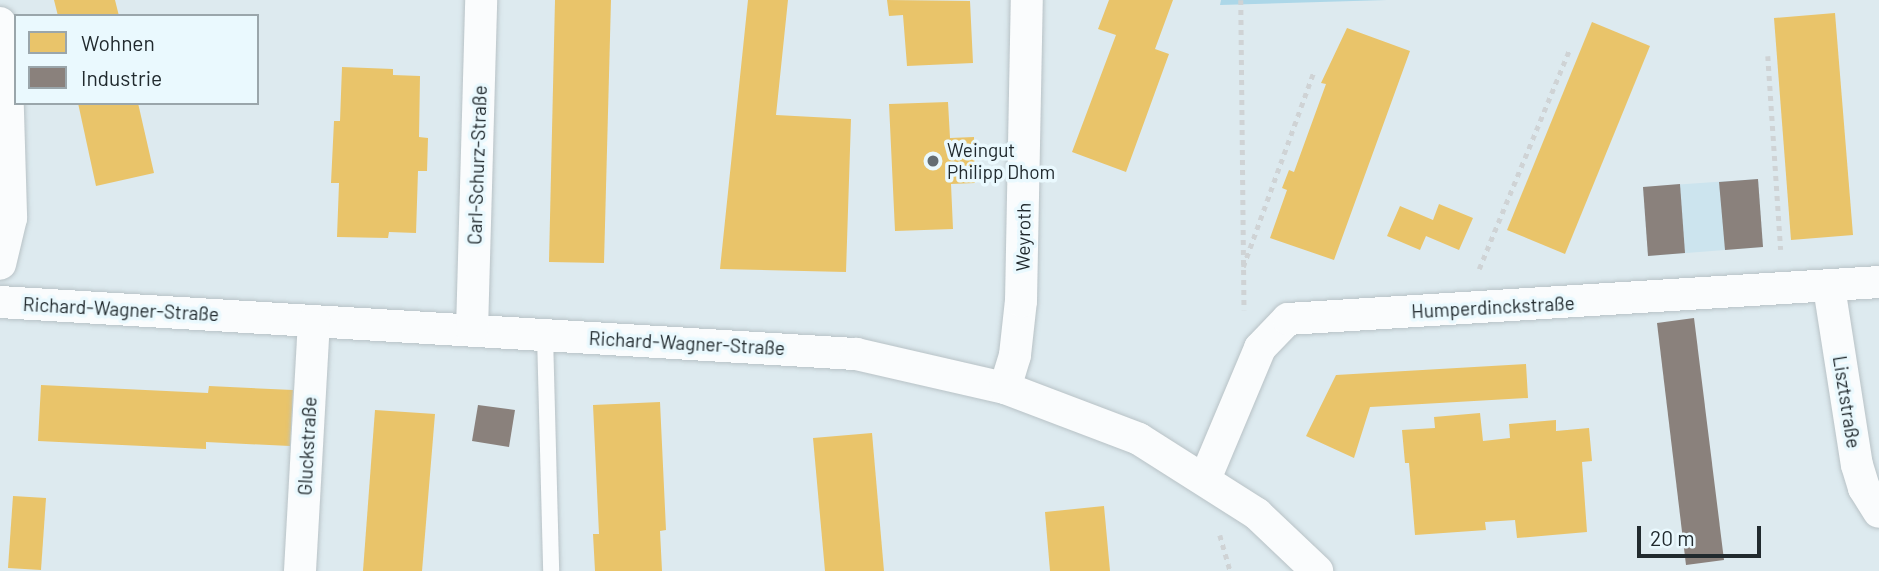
<!DOCTYPE html>
<meta charset="utf-8">
<style>
body{margin:0}
#map{position:relative;width:1879px;height:571px;overflow:hidden;background:#ddeaef;font-family:Barlow,sans-serif}
div>[style]{position:absolute}
.built>*{inset:0;background:#cce4ee}
.green>*{inset:0;background:#acd7e8}
.homes>*{inset:0;background:#e9c46a}
.industry>*{inset:0;background:#8a817c}
.path>*{height:4.5px;margin-top:-2.25px;transform-origin:0;background:repeating-linear-gradient(90deg,#cfd3d5 0 5px,transparent 0 10px)}
.roads{filter:drop-shadow(0 0 2px #b8c2c6) drop-shadow(0 0 2px #b8c2c6)}
.service>*{height:16px;margin:-8px;padding:0 8px;transform-origin:8px;border-radius:8px;background:#fafcfd}
.minor>*{height:32px;margin:-16px;padding:0 16px;transform-origin:16px;border-radius:16px;background:#fafcfd}
.dots>*{width:19px;height:19px;translate:-50% -50%;box-sizing:border-box;border:4px solid #eaf9fe;border-radius:50%}
span{translate:-50% -50%;white-space:nowrap;text-align:center;line-height:1.15;-webkit-text-stroke:7px #eaf9fe;paint-order:stroke}
.poi-label{font-size:19px;color:#212a2e}
.left{translate:0 -50%;text-align:left}
.street-label{font-size:19px;color:#212a2e}
.legend{position:absolute;left:14px;top:14px;width:245px;height:91px;box-sizing:border-box;background:#eaf9fe;border:2px solid #9aa6ab;margin:0;padding:9px 12px;list-style:none;font-size:21px;color:#212a2e}
.legend li{display:flex;align-items:center;gap:14px;height:35px}
.legend b{width:35px;border:2px solid #9aa6ab}
.scale{position:absolute;left:1637px;top:526px;width:124px;height:32px;box-sizing:border-box;border:4px solid #212a2e;border-top:0;padding-left:9px;font-size:21px;line-height:24px;white-space:nowrap;color:#212a2e;-webkit-text-stroke:5px #eaf9fe;paint-order:stroke}
</style>
<div id="map">
<div class="built">
<div style="clip-path:polygon(1758px 179px,1763px 247px,1648px 256px,1643px 187px)"></div>
</div>
<div class="green">
<div style="clip-path:polygon(1221px 0,1387px 0,1220px 5px)"></div>
</div>
<div class="homes">
<div style="clip-path:polygon(54px 0,115px 0,119px 16px,58px 16px)"></div>
<div style="clip-path:polygon(555px 0,611px 0,604px 263px,549px 262px)"></div>
<div style="clip-path:polygon(748px 0,788px 0,776px 115px,851px 119px,846px 272px,720px 269px)"></div>
<div style="clip-path:polygon(887px 0,970px 1px,973px 63px,907px 66px,903px 15px,889px 16px)"></div>
<div style="clip-path:polygon(1109px 0,1173px 0,1155px 49px,1169px 54px,1126px 172px,1072px 152px,1116px 35px,1098px 29px)"></div>
<div style="clip-path:polygon(1835px 13px,1853px 235px,1791px 240px,1774px 18px)"></div>
<div style="clip-path:polygon(1592px 22px,1650px 46px,1565px 254px,1507px 230px)"></div>
<div style="clip-path:polygon(1347px 28px,1410px 51px,1334px 260px,1270px 238px,1287px 190px,1282px 188px,1289px 170px,1294px 172px,1326px 84px,1321px 83px)"></div>
<div style="clip-path:polygon(342px 67px,393px 69px,393px 75px,420px 76px,419px 137px,428px 138px,427px 171px,418px 171px,416px 233px,389px 232px,388px 238px,337px 237px,339px 183px,331px 183px,334px 121px,340px 121px)"></div>
<div style="clip-path:polygon(948px 102px,950px 138px,974px 137px,975px 183px,951px 184px,953px 229px,895px 231px,889px 104px)"></div>
<div style="clip-path:polygon(78px 103px,138px 103px,154px 173px,96px 186px)"></div>
<div style="clip-path:polygon(1439px 204px,1473px 218px,1459px 250px,1426px 236px,1420px 250px,1387px 236px,1400px 206px,1433px 220px)"></div>
<div style="clip-path:polygon(1526px 364px,1528px 398px,1370px 407px,1354px 458px,1306px 436px,1336px 375px)"></div>
<div style="clip-path:polygon(41px 385px,208px 393px,209px 386px,293px 390px,290px 446px,206px 442px,206px 449px,38px 441px)"></div>
<div style="clip-path:polygon(660px 402px,666px 530px,660px 531px,662px 571px,595px 571px,593px 534px,599px 534px,593px 405px)"></div>
<div style="clip-path:polygon(375px 410px,435px 414px,422px 571px,363px 571px)"></div>
<div style="clip-path:polygon(1480px 413px,1483px 441px,1510px 438px,1509px 424px,1556px 420px,1556px 431px,1589px 428px,1592px 461px,1582px 462px,1587px 532px,1517px 538px,1515px 520px,1485px 522px,1486px 530px,1415px 535px,1409px 463px,1405px 463px,1402px 430px,1435px 428px,1434px 417px)"></div>
<div style="clip-path:polygon(872px 433px,884px 571px,825px 571px,813px 438px)"></div>
<div style="clip-path:polygon(13px 496px,46px 498px,41px 570px,8px 568px)"></div>
<div style="clip-path:polygon(1104px 506px,1110px 571px,1050px 571px,1045px 512px)"></div>
</div>
<div class="industry">
<div style="clip-path:polygon(1758px 179px,1763px 247px,1725px 250px,1719px 182px)"></div>
<div style="clip-path:polygon(1680px 184px,1685px 253px,1648px 256px,1643px 187px)"></div>
<div style="clip-path:polygon(1694px 318px,1724px 560px,1686px 565px,1657px 323px)"></div>
<div style="clip-path:polygon(478px 405px,515px 410px,509px 447px,472px 441px)"></div>
</div>
<div class="path">
<div style="left:1241px;top:0;width:310px;rotate:89.4deg"></div>
<div style="left:1768px;top:56px;width:194px;rotate:86.2deg"></div>
<div style="left:1243px;top:267px;width:208px;rotate:-70.1deg"></div>
<div style="left:1479px;top:269px;width:236px;rotate:-67.6deg"></div>
<div style="left:1220px;top:535px;width:37px;rotate:74deg"></div>
</div>
<div class="roads">
<div class="service">
<div style="left:545px;top:335px;width:236px;rotate:88.5deg"></div>
</div>
<div class="minor">
<div style="left:0;top:23px;width:23px;rotate:75deg"></div>
<div style="left:6px;top:45px;width:173px;rotate:88.3deg"></div>
<div style="left:11px;top:218px;width:47px;rotate:103.4deg"></div>
<div style="left:1829px;top:287px;width:180px;rotate:81.1deg"></div>
<div style="left:1857px;top:465px;width:24px;rotate:73deg"></div>
<div style="left:1864px;top:488px;width:28px;rotate:58deg"></div>
<div style="left:0;top:302px;width:858px;rotate:3.48deg"></div>
<div style="left:856px;top:354px;width:153px;rotate:12.9deg"></div>
<div style="left:1005px;top:388px;width:143px;rotate:20.8deg"></div>
<div style="left:1139px;top:439px;width:140px;rotate:32.4deg"></div>
<div style="left:1257px;top:514px;width:83px;rotate:43.5deg"></div>
<div style="left:472px;top:330px;width:330px;rotate:-88.4deg"></div>
<div style="left:1005px;top:388px;width:34px;rotate:-73deg"></div>
<div style="left:1015px;top:355px;width:54px;rotate:-83.7deg"></div>
<div style="left:1021px;top:301px;width:301px;rotate:-88.9deg"></div>
<div style="left:1205px;top:479px;width:142px;rotate:-67.2deg"></div>
<div style="left:1260px;top:348px;width:40px;rotate:-46deg"></div>
<div style="left:1288px;top:319px;width:592px;rotate:-3.58deg"></div>
<div style="left:300px;top:571px;width:250px;rotate:-86.8deg"></div>
</div>
</div>
<div class="dots">
<div style="left:933px;top:161px;background:#636d72"></div>
</div>
<div class="poi-label">
<span class="left" style="left:947px;top:161px">Weingut<br>Philipp Dhom</span>
</div>
<div class="street-label">
<span style="left:477px;top:165px;rotate:-88deg">Carl-Schurz-Straße</span>
<span style="left:1023px;top:237px;rotate:-89deg">Weyroth</span>
<span style="left:1493px;top:307px;rotate:-3deg">Humperdinckstraße</span>
<span style="left:121px;top:309px;rotate:3deg">Richard-Wagner-Straße</span>
<span style="left:687px;top:343px;rotate:3deg">Richard-Wagner-Straße</span>
<span style="left:1847px;top:402px;rotate:81deg">Lisztstraße</span>
<span style="left:307px;top:446px;rotate:-87deg">Gluckstraße</span>
</div>
<ul class="legend">
<li><b style="height:19px;background:#e9c46a"></b>Wohnen</li>
<li><b style="height:19px;background:#8a817c"></b>Industrie</li>
</ul>
<div class="scale">20 m</div>
</div>
